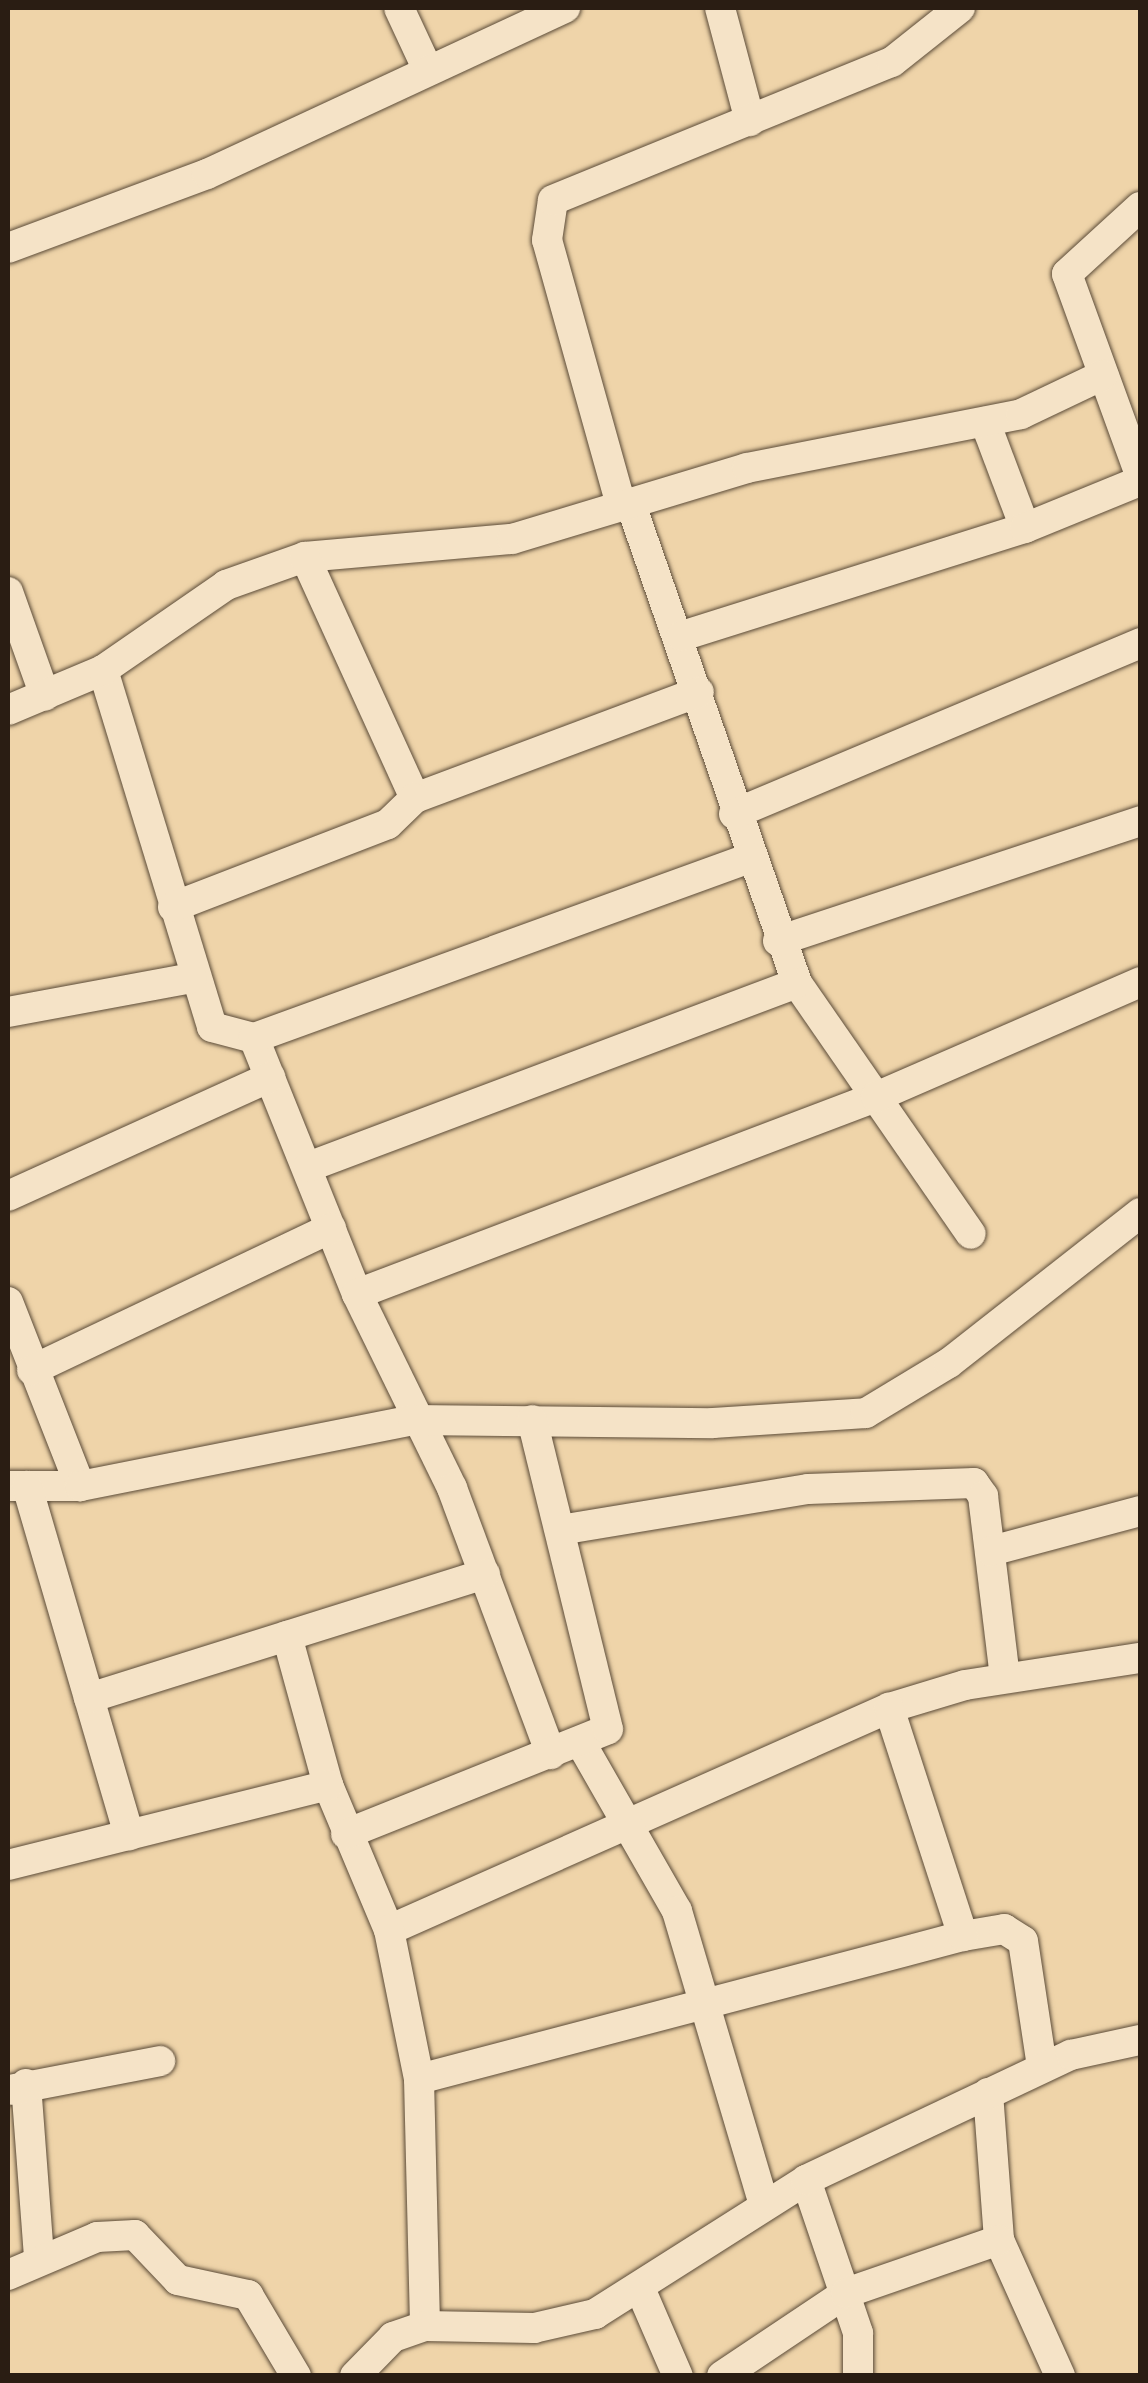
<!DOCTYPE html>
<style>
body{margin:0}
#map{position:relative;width:1148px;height:2383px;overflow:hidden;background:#efd4a9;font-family:"EB Garamond",serif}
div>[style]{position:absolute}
.roads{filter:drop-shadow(0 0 2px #5b4b38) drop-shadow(0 0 2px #5b4b38)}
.minor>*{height:30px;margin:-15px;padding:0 15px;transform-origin:15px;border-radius:15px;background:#f5e3c7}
span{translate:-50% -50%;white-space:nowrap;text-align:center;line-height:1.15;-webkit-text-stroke:10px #f5e3c7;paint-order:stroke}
.frame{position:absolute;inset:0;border:10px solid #2a1d13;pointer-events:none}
</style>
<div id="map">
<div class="roads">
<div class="minor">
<div style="left:399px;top:8px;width:64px;rotate:65deg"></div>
<div style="left:720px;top:8px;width:117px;rotate:75.1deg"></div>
<div style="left:1140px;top:207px;width:99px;rotate:137.5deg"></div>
<div style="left:1067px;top:274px;width:214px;rotate:70deg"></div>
<div style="left:8px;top:248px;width:212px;rotate:-20.4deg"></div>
<div style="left:207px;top:174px;width:395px;rotate:-24.9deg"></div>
<div style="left:985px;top:422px;width:113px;rotate:69.3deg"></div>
<div style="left:630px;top:502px;width:509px;rotate:70.85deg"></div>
<div style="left:797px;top:983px;width:305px;rotate:55.3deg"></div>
<div style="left:621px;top:505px;width:275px;rotate:-105.6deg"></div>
<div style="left:547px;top:240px;width:40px;rotate:-81.5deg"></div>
<div style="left:553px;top:200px;width:366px;rotate:-22.2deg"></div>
<div style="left:892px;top:62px;width:87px;rotate:-38.5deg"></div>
<div style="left:305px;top:557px;width:208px;rotate:-5deg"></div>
<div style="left:512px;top:539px;width:245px;rotate:-16.8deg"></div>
<div style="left:747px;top:468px;width:279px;rotate:-11.1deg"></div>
<div style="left:1021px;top:414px;width:91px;rotate:-25.4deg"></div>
<div style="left:8px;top:592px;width:110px;rotate:70.4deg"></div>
<div style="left:682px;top:636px;width:360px;rotate:-17.5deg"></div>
<div style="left:1025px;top:528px;width:124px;rotate:-22.2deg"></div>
<div style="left:103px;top:670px;width:373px;rotate:73deg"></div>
<div style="left:212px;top:1027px;width:43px;rotate:14.7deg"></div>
<div style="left:254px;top:1038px;width:276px;rotate:68.1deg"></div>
<div style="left:357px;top:1294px;width:216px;rotate:63.9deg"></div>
<div style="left:452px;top:1488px;width:284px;rotate:69.6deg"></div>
<div style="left:8px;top:710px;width:103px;rotate:-22.8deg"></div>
<div style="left:103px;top:670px;width:150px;rotate:-34.6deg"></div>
<div style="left:226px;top:585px;width:84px;rotate:-19.5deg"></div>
<div style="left:305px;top:557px;width:265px;rotate:65.5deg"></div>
<div style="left:415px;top:798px;width:303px;rotate:-20.5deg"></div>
<div style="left:734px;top:814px;width:441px;rotate:-22.8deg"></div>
<div style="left:173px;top:907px;width:230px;rotate:-21.1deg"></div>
<div style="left:388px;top:824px;width:37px;rotate:-44deg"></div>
<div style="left:778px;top:941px;width:381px;rotate:-18.3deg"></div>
<div style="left:8px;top:1012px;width:187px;rotate:-10.5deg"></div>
<div style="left:254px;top:1038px;width:528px;rotate:-19.95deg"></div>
<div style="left:308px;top:1167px;width:522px;rotate:-20.62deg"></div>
<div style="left:8px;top:1196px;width:288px;rotate:-24.4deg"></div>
<div style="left:357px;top:1294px;width:555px;rotate:-20.79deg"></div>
<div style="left:876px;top:1097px;width:288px;rotate:-23.5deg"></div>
<div style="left:8px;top:1302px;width:198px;rotate:68.6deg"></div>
<div style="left:32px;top:1370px;width:331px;rotate:-25.4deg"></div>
<div style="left:8px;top:1486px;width:72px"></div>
<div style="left:80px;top:1486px;width:339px;rotate:-11.2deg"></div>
<div style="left:413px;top:1420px;width:300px;rotate:0.6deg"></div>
<div style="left:713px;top:1423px;width:153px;rotate:-3.7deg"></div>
<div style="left:866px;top:1413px;width:97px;rotate:-31.1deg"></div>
<div style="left:949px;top:1363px;width:243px;rotate:-38.1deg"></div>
<div style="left:27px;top:1486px;width:364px;rotate:73.7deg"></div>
<div style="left:560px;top:1530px;width:251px;rotate:-9.4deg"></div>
<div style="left:808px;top:1489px;width:166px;rotate:-2.1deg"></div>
<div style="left:974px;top:1483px;width:16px;rotate:55deg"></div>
<div style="left:983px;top:1496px;width:183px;rotate:83.1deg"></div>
<div style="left:991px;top:1551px;width:154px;rotate:-15deg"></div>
<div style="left:287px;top:1636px;width:155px;rotate:74.6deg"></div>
<div style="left:328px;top:1785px;width:157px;rotate:67.2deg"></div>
<div style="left:389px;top:1930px;width:547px;rotate:-23.94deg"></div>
<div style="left:889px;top:1708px;width:79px;rotate:-16.8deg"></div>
<div style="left:965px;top:1685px;width:177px;rotate:-8.8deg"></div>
<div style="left:89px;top:1698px;width:415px;rotate:-17.4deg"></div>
<div style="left:582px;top:1745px;width:191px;rotate:60.2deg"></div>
<div style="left:677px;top:1911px;width:306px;rotate:73.5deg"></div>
<div style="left:346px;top:1834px;width:282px;rotate:-21.8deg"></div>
<div style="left:608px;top:1729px;width:318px;rotate:-103.8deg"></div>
<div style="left:8px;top:1865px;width:330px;rotate:-14deg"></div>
<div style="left:389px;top:1930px;width:152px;rotate:78.6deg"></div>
<div style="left:419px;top:2079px;width:247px;rotate:88.6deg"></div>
<div style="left:963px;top:1936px;width:42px;rotate:-9.7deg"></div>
<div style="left:1004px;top:1929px;width:22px;rotate:32deg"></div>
<div style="left:1023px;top:1941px;width:127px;rotate:81.4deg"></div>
<div style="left:419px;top:2079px;width:562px;rotate:-14.73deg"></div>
<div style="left:963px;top:1936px;width:240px;rotate:-108deg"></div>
<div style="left:26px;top:2084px;width:174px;rotate:85.7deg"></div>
<div style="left:10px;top:2090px;width:153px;rotate:-10.9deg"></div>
<div style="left:988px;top:2093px;width:147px;rotate:85.7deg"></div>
<div style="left:999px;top:2240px;width:149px;rotate:65.8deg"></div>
<div style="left:806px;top:2180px;width:162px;rotate:71.2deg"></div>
<div style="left:858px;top:2333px;width:43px;rotate:90deg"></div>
<div style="left:8px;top:2275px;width:97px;rotate:-23.1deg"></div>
<div style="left:97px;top:2237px;width:38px;rotate:-3deg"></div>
<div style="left:135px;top:2235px;width:62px;rotate:46.3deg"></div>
<div style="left:178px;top:2280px;width:72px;rotate:12.1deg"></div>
<div style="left:248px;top:2295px;width:94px;rotate:59.3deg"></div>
<div style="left:642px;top:2293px;width:90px;rotate:66.6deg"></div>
<div style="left:355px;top:2376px;width:54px;rotate:-45.7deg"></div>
<div style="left:393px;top:2337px;width:34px;rotate:-19deg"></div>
<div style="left:425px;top:2326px;width:109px;rotate:1.1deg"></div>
<div style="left:534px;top:2328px;width:63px;rotate:-12.9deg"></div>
<div style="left:595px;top:2314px;width:250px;rotate:-32.4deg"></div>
<div style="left:806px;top:2180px;width:293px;rotate:-25.3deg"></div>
<div style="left:1071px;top:2055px;width:71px;rotate:-12.3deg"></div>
<div style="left:722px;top:2376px;width:149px;rotate:-33.8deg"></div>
<div style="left:846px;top:2293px;width:162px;rotate:-19.1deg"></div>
</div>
</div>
<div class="frame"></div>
</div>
